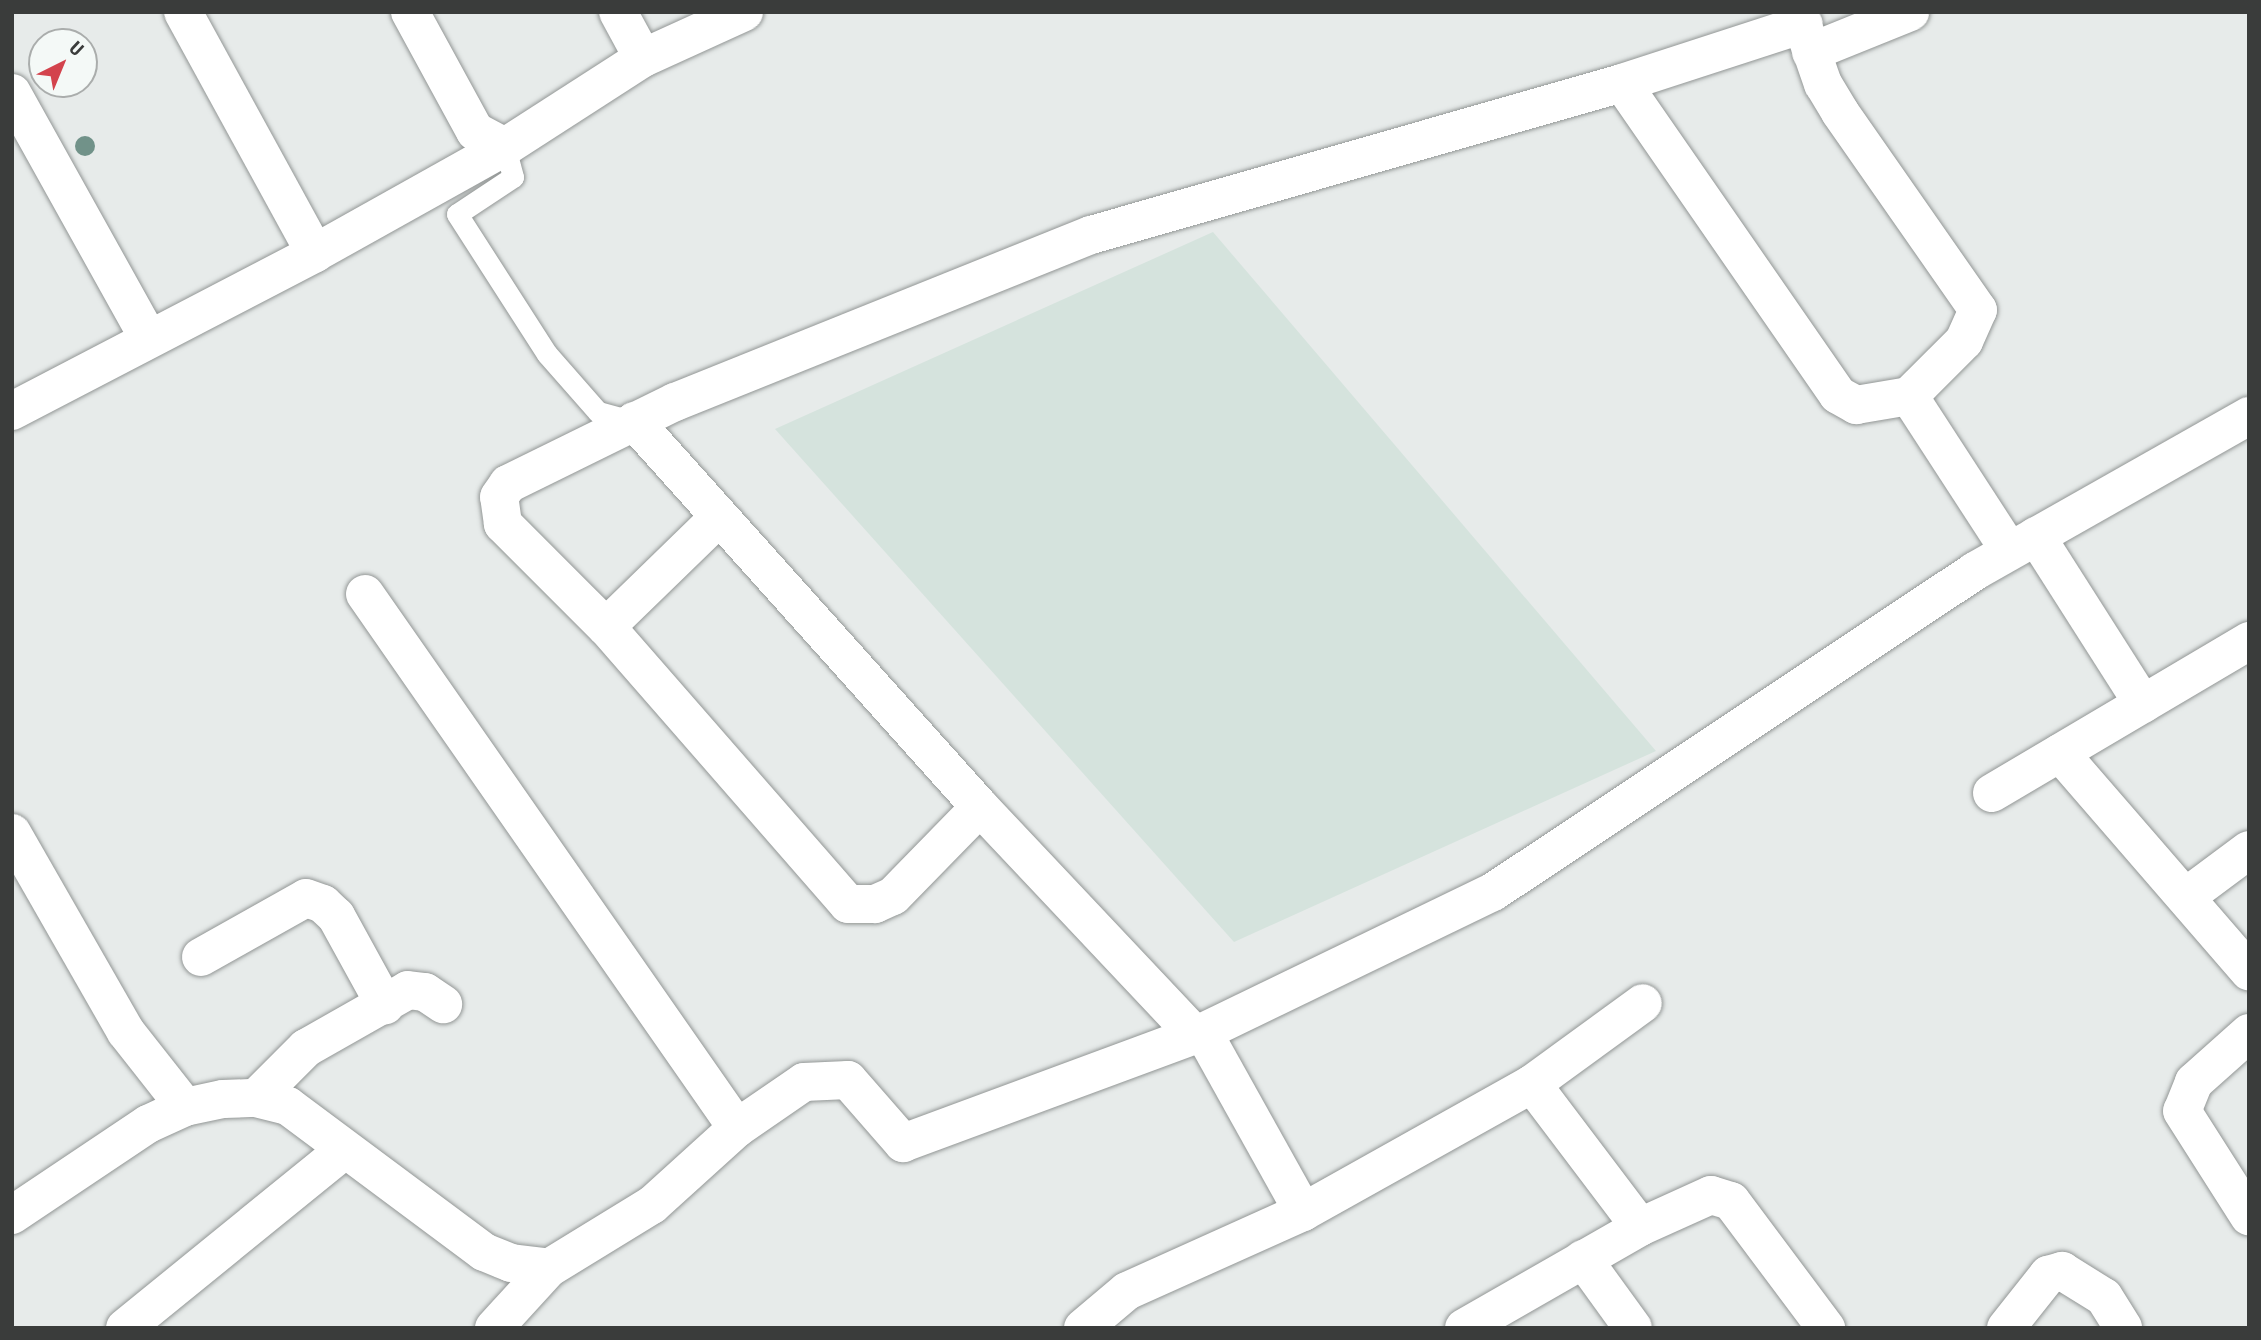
<!DOCTYPE html>
<style>
body{margin:0}
#map{position:relative;width:2261px;height:1340px;overflow:hidden;background:#e7ebea;font-family:"Roboto Condensed",sans-serif}
div>[style]{position:absolute}
.built>*{inset:0;background:#d5e3dd}
.roads{filter:drop-shadow(0 0 2px #929695) drop-shadow(0 0 2px #929695)}
.lane>*{height:21px;margin:-10.5px;padding:0 10.5px;transform-origin:10.5px;border-radius:10.5px;background:#fff}
.street>*{height:38px;margin:-19px;padding:0 19px;transform-origin:19px;border-radius:19px;background:#fff}
.trees>*{width:20px;height:20px;margin:-10px;border-radius:50%;background:#719289}
span{translate:-50% -50%;white-space:nowrap;text-align:center;line-height:1.15;-webkit-text-stroke:7px #f4f9f7;paint-order:stroke}
.frame{position:absolute;inset:0;border:14px solid #3a3c3b;pointer-events:none}
.north{position:absolute;left:28px;top:28px;width:70px;height:70px;box-sizing:border-box;background:#f4f9f7;border:2px solid #aaadac;border-radius:50%;rotate:43deg;font-size:19px;font-weight:700;line-height:28px;text-align:center;color:#3a3c3b}
.north::after{content:'';display:block;margin:auto;width:24px;height:32px;background:#d3434d;clip-path:polygon(50% 0,100% 100%,50% 72%,0 100%)}
</style>
<div id="map">
<div class="built">
<div style="clip-path:polygon(1213px 232px,1656px 751px,1234px 942px,775px 429px)"></div>
</div>
<div class="roads">
<div class="lane">
<div style="left:505px;top:147px;width:31px;rotate:75deg"></div>
<div style="left:513px;top:177px;width:67px;rotate:146.5deg"></div>
<div style="left:457px;top:214px;width:166px;rotate:57.3deg"></div>
<div style="left:547px;top:354px;width:77px;rotate:48.7deg"></div>
<div style="left:598px;top:412px;width:35px;rotate:15deg"></div>
</div>
<div class="street">
<div style="left:183px;top:12px;width:275px;rotate:61.3deg"></div>
<div style="left:410px;top:12px;width:136px;rotate:61.4deg"></div>
<div style="left:475px;top:131px;width:34px;rotate:28deg"></div>
<div style="left:618px;top:12px;width:52px;rotate:61.5deg"></div>
<div style="left:1811px;top:52px;width:107px;rotate:-22deg"></div>
<div style="left:1622px;top:83px;width:379px;rotate:55.3deg"></div>
<div style="left:1838px;top:395px;width:21px;rotate:29deg"></div>
<div style="left:1856px;top:405px;width:54px;rotate:-9.6deg"></div>
<div style="left:1909px;top:396px;width:78px;rotate:-45deg"></div>
<div style="left:1964px;top:341px;width:34px;rotate:-66deg"></div>
<div style="left:1978px;top:310px;width:241px;rotate:-124.9deg"></div>
<div style="left:1840px;top:112px;width:33px;rotate:-121deg"></div>
<div style="left:1823px;top:84px;width:76px;rotate:-109.1deg"></div>
<div style="left:12px;top:93px;width:279px;rotate:60.9deg"></div>
<div style="left:1909px;top:396px;width:184px;rotate:57deg"></div>
<div style="left:12px;top:411px;width:342px;rotate:-27.5deg"></div>
<div style="left:315px;top:253px;width:218px;rotate:-29.2deg"></div>
<div style="left:505px;top:147px;width:164px;rotate:-32.8deg"></div>
<div style="left:643px;top:58px;width:111px;rotate:-24.5deg"></div>
<div style="left:634px;top:421px;width:518px;rotate:48.13deg"></div>
<div style="left:980px;top:807px;width:313px;rotate:46.7deg"></div>
<div style="left:2036px;top:536px;width:199px;rotate:57.5deg"></div>
<div style="left:365px;top:594px;width:651px;rotate:55.14deg"></div>
<div style="left:606px;top:627px;width:158px;rotate:-44.2deg"></div>
<div style="left:2060px;top:753px;width:289px;rotate:49.1deg"></div>
<div style="left:1992px;top:793px;width:299px;rotate:-30.6deg"></div>
<div style="left:980px;top:807px;width:124px;rotate:134.3deg"></div>
<div style="left:893px;top:896px;width:20px;rotate:156deg"></div>
<div style="left:875px;top:904px;width:27px;rotate:180deg"></div>
<div style="left:848px;top:904px;width:368px;rotate:-131.1deg"></div>
<div style="left:606px;top:627px;width:146px;rotate:-135deg"></div>
<div style="left:503px;top:524px;width:27px;rotate:-98deg"></div>
<div style="left:499px;top:497px;width:16px;rotate:-55deg"></div>
<div style="left:508px;top:484px;width:186px;rotate:-26.2deg"></div>
<div style="left:675px;top:402px;width:448px;rotate:-21.9deg"></div>
<div style="left:1091px;top:235px;width:552px;rotate:-15.97deg"></div>
<div style="left:1622px;top:83px;width:191px;rotate:-18deg"></div>
<div style="left:12px;top:833px;width:229px;rotate:60.2deg"></div>
<div style="left:126px;top:1032px;width:95px;rotate:51.8deg"></div>
<div style="left:2187px;top:896px;width:77px;rotate:-36.6deg"></div>
<div style="left:201px;top:957px;width:120px;rotate:-29.3deg"></div>
<div style="left:306px;top:898px;width:18px;rotate:19deg"></div>
<div style="left:323px;top:904px;width:18px;rotate:43deg"></div>
<div style="left:336px;top:916px;width:102px;rotate:61.2deg"></div>
<div style="left:1203px;top:1032px;width:206px;rotate:60.9deg"></div>
<div style="left:2249px;top:1033px;width:74px;rotate:138.3deg"></div>
<div style="left:2194px;top:1082px;width:31px;rotate:112deg"></div>
<div style="left:2182px;top:1111px;width:125px;rotate:57.5deg"></div>
<div style="left:1532px;top:1084px;width:137px;rotate:-36.1deg"></div>
<div style="left:256px;top:1098px;width:71px;rotate:-45deg"></div>
<div style="left:306px;top:1048px;width:117px;rotate:-29.6deg"></div>
<div style="left:408px;top:990px;width:17px;rotate:7deg"></div>
<div style="left:425px;top:992px;width:22px;rotate:34deg"></div>
<div style="left:12px;top:1215px;width:164px;rotate:-33.8deg"></div>
<div style="left:148px;top:1124px;width:41px;rotate:-24.7deg"></div>
<div style="left:185px;top:1107px;width:39px;rotate:-12deg"></div>
<div style="left:223px;top:1099px;width:33px;rotate:-2deg"></div>
<div style="left:256px;top:1098px;width:33px;rotate:14deg"></div>
<div style="left:288px;top:1106px;width:244px;rotate:36.7deg"></div>
<div style="left:484px;top:1252px;width:29px;rotate:22deg"></div>
<div style="left:511px;top:1263px;width:38px;rotate:7deg"></div>
<div style="left:549px;top:1268px;width:121px;rotate:-31.5deg"></div>
<div style="left:652px;top:1205px;width:115px;rotate:-42.2deg"></div>
<div style="left:737px;top:1128px;width:81px;rotate:-34.5deg"></div>
<div style="left:804px;top:1082px;width:44px;rotate:-2.6deg"></div>
<div style="left:848px;top:1080px;width:84px;rotate:48.9deg"></div>
<div style="left:903px;top:1143px;width:320px;rotate:-20.3deg"></div>
<div style="left:1203px;top:1032px;width:322px;rotate:-25.8deg"></div>
<div style="left:1493px;top:892px;width:579px;rotate:-33.66deg"></div>
<div style="left:1975px;top:571px;width:315px;rotate:-29.5deg"></div>
<div style="left:1583px;top:1259px;width:85px;rotate:54.1deg"></div>
<div style="left:125px;top:1328px;width:282px;rotate:-39.1deg"></div>
<div style="left:494px;top:1328px;width:81px;rotate:-47.5deg"></div>
<div style="left:1083px;top:1328px;width:57px;rotate:-40.1deg"></div>
<div style="left:1127px;top:1291px;width:193px;rotate:-24.2deg"></div>
<div style="left:1303px;top:1212px;width:262px;rotate:-29.2deg"></div>
<div style="left:1532px;top:1084px;width:179px;rotate:52.9deg"></div>
<div style="left:1464px;top:1328px;width:203px;rotate:-29.8deg"></div>
<div style="left:1640px;top:1227px;width:78px;rotate:-24.3deg"></div>
<div style="left:1711px;top:1195px;width:21px;rotate:17deg"></div>
<div style="left:1731px;top:1201px;width:159px;rotate:53.2deg"></div>
<div style="left:2006px;top:1328px;width:68px;rotate:-51.6deg"></div>
<div style="left:2048px;top:1275px;width:15px;rotate:-16deg"></div>
<div style="left:2062px;top:1271px;width:49px;rotate:31.8deg"></div>
<div style="left:2104px;top:1297px;width:36px;rotate:58deg"></div>
</div>
</div>
<div class="trees">
<div style="left:85px;top:146px"></div>
</div>
<div class="frame"></div>
<div class="north">U</div>
</div>
